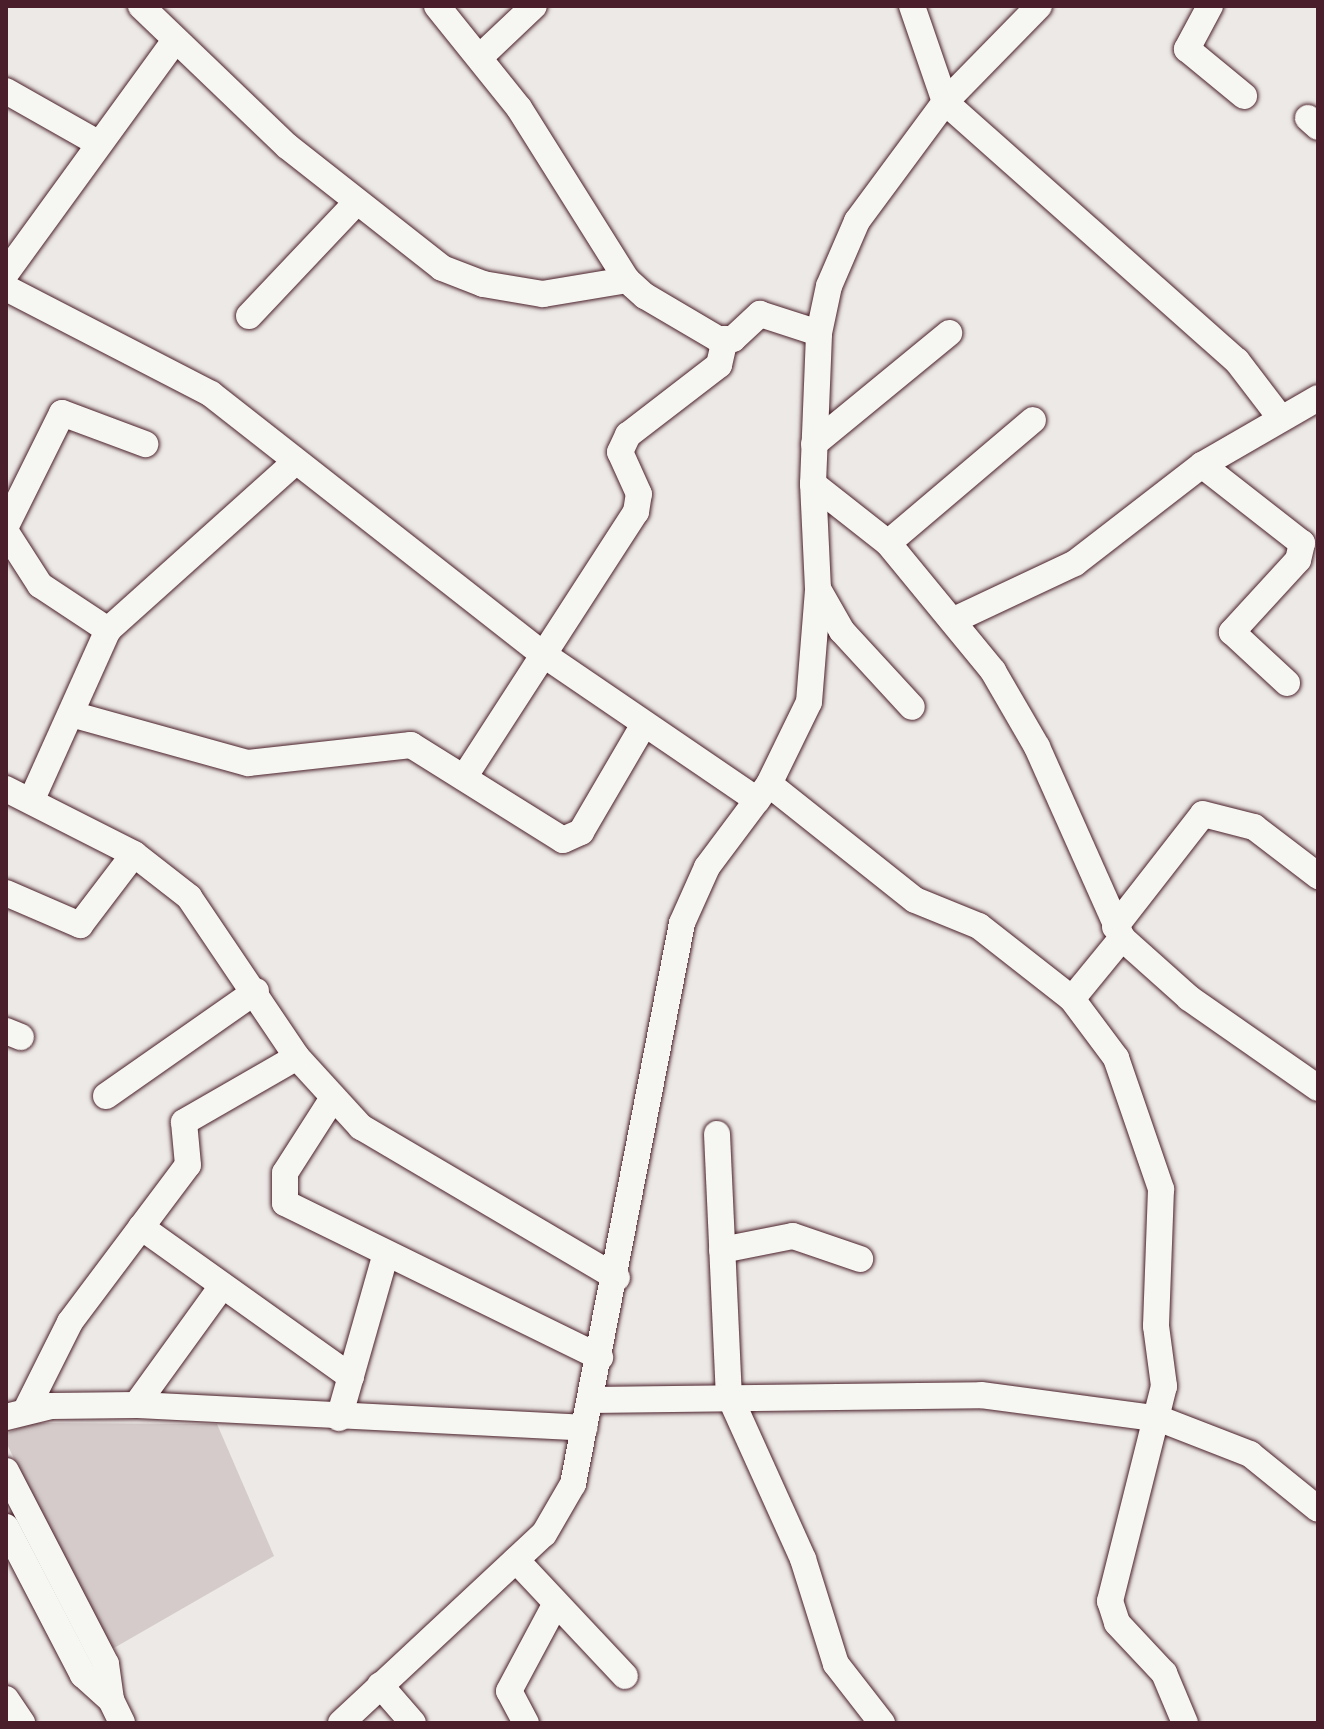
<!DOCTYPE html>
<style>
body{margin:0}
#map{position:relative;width:1324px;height:1729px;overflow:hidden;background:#ece9e6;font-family:Mynerve,sans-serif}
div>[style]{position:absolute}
.green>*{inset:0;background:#d4cbca}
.roads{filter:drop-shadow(0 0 2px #4a1f2b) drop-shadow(0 0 2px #4a1f2b)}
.minor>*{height:26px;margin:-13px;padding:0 13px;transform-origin:13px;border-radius:13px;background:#f6f6f2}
span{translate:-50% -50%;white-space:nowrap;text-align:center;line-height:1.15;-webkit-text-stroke:8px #f6f6f2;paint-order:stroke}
.frame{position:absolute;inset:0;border:8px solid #4a1f2b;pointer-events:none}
</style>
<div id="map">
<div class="green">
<div style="clip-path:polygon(31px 1423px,217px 1424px,274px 1556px,107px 1652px,6px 1442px,6px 1434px)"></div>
</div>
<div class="roads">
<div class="minor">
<div style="left:141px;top:6px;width:202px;rotate:43.8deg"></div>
<div style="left:287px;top:146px;width:197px;rotate:38.2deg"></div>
<div style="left:442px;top:268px;width:44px;rotate:21.3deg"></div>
<div style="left:483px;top:284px;width:61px;rotate:9.5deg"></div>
<div style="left:543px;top:294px;width:85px;rotate:-9.5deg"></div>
<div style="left:437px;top:6px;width:131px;rotate:51.2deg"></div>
<div style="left:519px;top:108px;width:203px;rotate:57.9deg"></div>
<div style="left:627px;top:280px;width:24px;rotate:42deg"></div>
<div style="left:645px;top:296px;width:85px;rotate:30.5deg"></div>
<div style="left:718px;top:339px;width:15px"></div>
<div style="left:733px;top:339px;width:37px;rotate:-43deg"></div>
<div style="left:760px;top:314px;width:62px;rotate:17.9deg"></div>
<div style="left:912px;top:6px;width:102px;rotate:71deg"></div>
<div style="left:945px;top:102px;width:390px;rotate:41.6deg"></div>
<div style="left:1237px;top:361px;width:69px;rotate:52.6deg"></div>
<div style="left:1210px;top:6px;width:49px;rotate:118.1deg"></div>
<div style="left:1187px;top:49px;width:74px;rotate:39.5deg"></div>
<div style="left:480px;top:57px;width:74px;rotate:-43.4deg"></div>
<div style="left:6px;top:91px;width:106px;rotate:29.5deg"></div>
<div style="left:1308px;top:118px;width:13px;rotate:42deg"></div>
<div style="left:6px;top:273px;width:288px;rotate:-54deg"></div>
<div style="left:6px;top:288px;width:231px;rotate:27.3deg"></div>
<div style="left:211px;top:394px;width:418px;rotate:38.1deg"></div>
<div style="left:540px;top:652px;width:263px;rotate:34.3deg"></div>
<div style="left:249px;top:316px;width:154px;rotate:-46.6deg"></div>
<div style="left:814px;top:444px;width:175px;rotate:-39.4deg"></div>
<div style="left:1202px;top:465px;width:127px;rotate:38deg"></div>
<div style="left:1302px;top:543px;width:17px;rotate:103deg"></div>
<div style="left:1298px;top:560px;width:98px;rotate:132.5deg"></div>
<div style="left:1232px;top:632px;width:75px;rotate:42.8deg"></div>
<div style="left:813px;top:484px;width:95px;rotate:38.2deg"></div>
<div style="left:888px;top:543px;width:166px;rotate:50.6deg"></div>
<div style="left:993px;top:671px;width:88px;rotate:59.9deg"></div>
<div style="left:1037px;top:747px;width:209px;rotate:66deg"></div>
<div style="left:1122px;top:938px;width:90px;rotate:41.8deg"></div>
<div style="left:1189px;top:998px;width:157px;rotate:34.9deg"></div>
<div style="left:6px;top:526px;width:126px;rotate:-63.6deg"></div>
<div style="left:62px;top:413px;width:89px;rotate:20.5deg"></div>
<div style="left:6px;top:532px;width:63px;rotate:57.3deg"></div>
<div style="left:40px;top:585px;width:82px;rotate:33.5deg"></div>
<div style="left:888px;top:543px;width:190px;rotate:-40.3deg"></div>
<div style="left:818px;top:589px;width:48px;rotate:60.3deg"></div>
<div style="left:842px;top:631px;width:103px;rotate:47.4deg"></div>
<div style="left:954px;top:620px;width:134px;rotate:-25.2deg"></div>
<div style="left:1075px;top:563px;width:160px;rotate:-37.7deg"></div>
<div style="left:1202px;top:465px;width:134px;rotate:-30deg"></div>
<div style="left:71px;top:714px;width:184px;rotate:15.5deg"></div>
<div style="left:248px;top:763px;width:164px;rotate:-6.3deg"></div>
<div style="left:411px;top:745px;width:179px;rotate:32deg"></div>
<div style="left:563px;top:840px;width:20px;rotate:-24deg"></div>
<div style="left:581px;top:832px;width:123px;rotate:-59.7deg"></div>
<div style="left:465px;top:776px;width:315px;rotate:-57.1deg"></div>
<div style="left:636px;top:512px;width:18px;rotate:-81deg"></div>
<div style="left:639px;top:494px;width:46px;rotate:-114.3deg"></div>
<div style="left:620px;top:452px;width:19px;rotate:-65deg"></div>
<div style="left:628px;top:435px;width:115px;rotate:-37.6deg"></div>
<div style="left:719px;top:365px;width:26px;rotate:-77deg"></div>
<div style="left:769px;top:784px;width:186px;rotate:38.5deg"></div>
<div style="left:915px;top:900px;width:69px;rotate:22.1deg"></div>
<div style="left:979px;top:926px;width:118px;rotate:38.1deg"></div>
<div style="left:1072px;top:999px;width:74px;rotate:53.3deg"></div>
<div style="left:1116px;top:1058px;width:139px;rotate:71deg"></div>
<div style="left:1161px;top:1189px;width:137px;rotate:92.1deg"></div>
<div style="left:1156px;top:1326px;width:61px;rotate:82.4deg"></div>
<div style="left:1164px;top:1386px;width:222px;rotate:104.1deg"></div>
<div style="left:1110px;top:1601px;width:23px;rotate:72deg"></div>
<div style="left:1117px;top:1623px;width:69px;rotate:46.8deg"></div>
<div style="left:1164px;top:1673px;width:54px;rotate:67.2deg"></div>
<div style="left:6px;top:789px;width:144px;rotate:26.9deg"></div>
<div style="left:134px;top:854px;width:70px;rotate:38deg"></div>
<div style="left:189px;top:897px;width:193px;rotate:56deg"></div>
<div style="left:297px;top:1057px;width:95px;rotate:47.6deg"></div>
<div style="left:361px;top:1127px;width:297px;rotate:30.5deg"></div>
<div style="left:32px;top:799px;width:185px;rotate:-65.8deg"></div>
<div style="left:108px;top:630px;width:251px;rotate:-41.9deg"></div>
<div style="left:6px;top:893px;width:81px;rotate:23.4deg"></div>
<div style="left:80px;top:925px;width:89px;rotate:-52.7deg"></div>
<div style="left:1115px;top:927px;width:143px;rotate:-52.1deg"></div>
<div style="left:1203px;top:814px;width:53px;rotate:14.3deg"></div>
<div style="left:1254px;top:827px;width:81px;rotate:37.4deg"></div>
<div style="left:1072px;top:999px;width:79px;rotate:-50.7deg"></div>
<div style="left:6px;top:1031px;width:16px;rotate:22deg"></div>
<div style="left:106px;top:1096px;width:183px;rotate:-35deg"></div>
<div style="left:331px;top:1101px;width:85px;rotate:122.6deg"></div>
<div style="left:285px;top:1173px;width:30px;rotate:90deg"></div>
<div style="left:285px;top:1203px;width:351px;rotate:26.1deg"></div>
<div style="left:717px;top:1134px;width:261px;rotate:87.4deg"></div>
<div style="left:729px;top:1395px;width:180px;rotate:65.7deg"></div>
<div style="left:803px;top:1559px;width:110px;rotate:72.6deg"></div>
<div style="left:836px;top:1664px;width:75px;rotate:52.1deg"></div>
<div style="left:141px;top:1227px;width:258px;rotate:35.5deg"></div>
<div style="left:722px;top:1250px;width:72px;rotate:-11.2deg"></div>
<div style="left:793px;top:1236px;width:71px;rotate:18.9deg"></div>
<div style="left:591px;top:1400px;width:390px;rotate:-0.7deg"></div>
<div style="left:981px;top:1395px;width:181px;rotate:7.6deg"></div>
<div style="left:1160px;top:1419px;width:97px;rotate:21.3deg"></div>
<div style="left:1250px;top:1454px;width:87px;rotate:39deg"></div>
<div style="left:136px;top:1405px;width:143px;rotate:-54.1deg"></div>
<div style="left:26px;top:1410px;width:98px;rotate:-63.4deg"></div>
<div style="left:70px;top:1322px;width:196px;rotate:-53.1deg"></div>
<div style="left:188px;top:1165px;width:43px;rotate:-95.3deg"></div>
<div style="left:184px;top:1122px;width:130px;rotate:-29.9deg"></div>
<div style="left:6px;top:1417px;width:46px;rotate:-13.7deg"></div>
<div style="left:51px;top:1406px;width:85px;rotate:-0.7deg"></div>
<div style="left:136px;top:1405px;width:449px;rotate:2.9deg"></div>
<div style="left:339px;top:1418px;width:167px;rotate:-74.1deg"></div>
<div style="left:6px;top:1471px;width:217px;rotate:62.6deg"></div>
<div style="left:106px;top:1664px;width:36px;rotate:82deg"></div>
<div style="left:111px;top:1700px;width:38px;rotate:-138deg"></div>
<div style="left:83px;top:1675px;width:167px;rotate:-117.5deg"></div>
<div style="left:516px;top:1560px;width:159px;rotate:46.8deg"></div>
<div style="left:380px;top:1685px;width:50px;rotate:49deg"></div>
<div style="left:6px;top:1699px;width:29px;rotate:56deg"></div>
<div style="left:111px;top:1700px;width:25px;rotate:64deg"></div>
<div style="left:341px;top:1723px;width:277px;rotate:-43deg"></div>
<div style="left:544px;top:1534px;width:58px;rotate:-59.9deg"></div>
<div style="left:573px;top:1484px;width:571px;rotate:-79deg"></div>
<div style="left:682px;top:923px;width:61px;rotate:-65.9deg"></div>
<div style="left:707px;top:867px;width:104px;rotate:-53.2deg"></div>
<div style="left:769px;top:784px;width:91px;rotate:-64deg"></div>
<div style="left:809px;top:702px;width:113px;rotate:-85.4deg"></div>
<div style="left:818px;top:589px;width:105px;rotate:-92.7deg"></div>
<div style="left:813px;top:484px;width:151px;rotate:-87.7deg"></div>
<div style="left:819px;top:333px;width:48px;rotate:-78deg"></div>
<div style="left:829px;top:286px;width:71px;rotate:-66.7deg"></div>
<div style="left:857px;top:221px;width:148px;rotate:-53.5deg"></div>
<div style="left:945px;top:102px;width:134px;rotate:-45.6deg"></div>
<div style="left:526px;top:1723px;width:36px;rotate:-118deg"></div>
<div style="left:509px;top:1691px;width:98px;rotate:-61.9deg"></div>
</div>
</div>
<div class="frame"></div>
</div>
